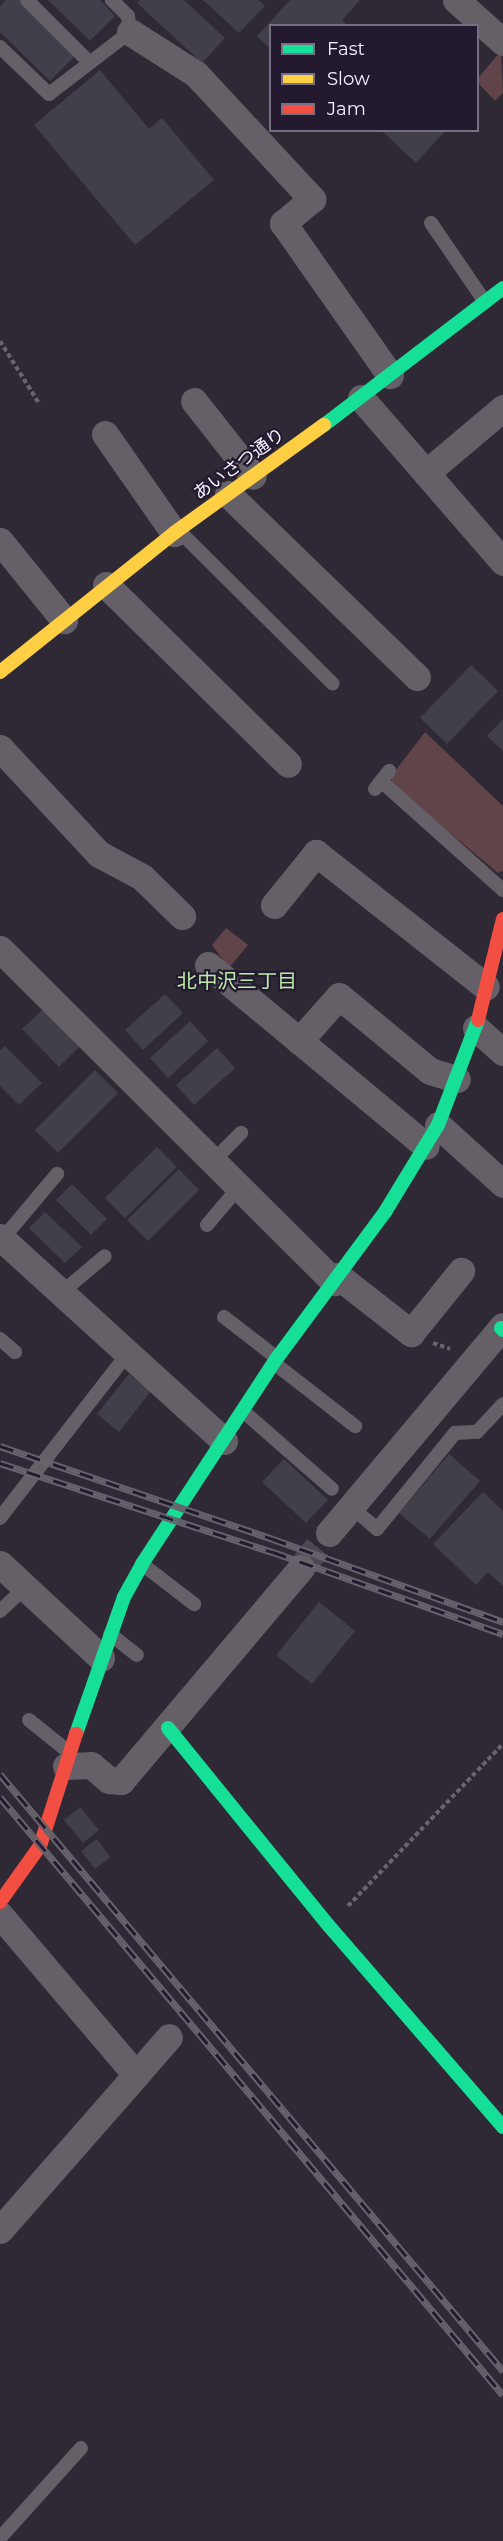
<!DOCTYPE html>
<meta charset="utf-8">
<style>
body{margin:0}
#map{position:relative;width:503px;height:2541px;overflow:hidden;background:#2e2935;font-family:Montserrat,"Noto Sans JP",sans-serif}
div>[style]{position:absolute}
.green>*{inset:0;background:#61444a}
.building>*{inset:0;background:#413f4a}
.street-tunnel>*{height:27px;margin-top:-13.5px;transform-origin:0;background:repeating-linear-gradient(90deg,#4c4753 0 27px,transparent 0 41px)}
.path>*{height:4px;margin-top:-2px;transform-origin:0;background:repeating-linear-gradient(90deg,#6a656b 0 4.5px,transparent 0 7.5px)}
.lane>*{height:14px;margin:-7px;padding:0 7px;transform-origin:7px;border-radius:7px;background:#656067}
.street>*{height:27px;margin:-13.5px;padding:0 13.5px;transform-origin:13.5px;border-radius:13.5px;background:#656067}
.fast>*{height:14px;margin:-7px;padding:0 7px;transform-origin:7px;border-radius:7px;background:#16e098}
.slow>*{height:14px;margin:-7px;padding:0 7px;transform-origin:7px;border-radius:7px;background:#ffcf43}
.jam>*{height:14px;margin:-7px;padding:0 7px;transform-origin:7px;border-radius:7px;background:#f24e42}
.rail>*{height:7px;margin-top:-3.5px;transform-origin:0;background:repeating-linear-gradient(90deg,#231a30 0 14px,#67626b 0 28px);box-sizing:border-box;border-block:2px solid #67626b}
span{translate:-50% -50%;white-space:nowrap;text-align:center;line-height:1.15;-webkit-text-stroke:4.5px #231a30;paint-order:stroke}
.street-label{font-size:18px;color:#f6f2fe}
.neighbourhood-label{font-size:20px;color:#bceaa8}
.legend{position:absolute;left:269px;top:24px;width:210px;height:108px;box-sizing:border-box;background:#231a30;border:2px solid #777082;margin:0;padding:8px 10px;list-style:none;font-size:18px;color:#f6f2fe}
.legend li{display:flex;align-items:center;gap:12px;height:30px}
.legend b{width:30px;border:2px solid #777082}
</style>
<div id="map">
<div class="green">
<div style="clip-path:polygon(501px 51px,503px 93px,495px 101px,478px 83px,478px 78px)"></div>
<div style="clip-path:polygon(425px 732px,503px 806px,503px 871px,498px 873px,392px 785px,392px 775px)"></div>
<div style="clip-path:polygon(226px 928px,248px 945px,229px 968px,212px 945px)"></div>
</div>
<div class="building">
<div style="clip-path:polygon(6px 0,19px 0,75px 56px,50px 81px,0 32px,0 6px)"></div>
<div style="clip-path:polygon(48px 0,100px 0,115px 16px,90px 41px)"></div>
<div style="clip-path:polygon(140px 0,184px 0,225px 38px,202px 63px,137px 3px)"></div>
<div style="clip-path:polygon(203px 0,259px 0,265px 6px,239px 33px)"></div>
<div style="clip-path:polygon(290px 0,360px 0,342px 20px,348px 26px,270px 26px,270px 49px,257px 36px)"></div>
<div style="clip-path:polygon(100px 70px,149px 129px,162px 118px,214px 180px,135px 245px,34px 125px)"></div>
<div style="clip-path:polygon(381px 130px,446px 130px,416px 163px)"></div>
<div style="clip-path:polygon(471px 665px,498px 691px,447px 744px,420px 718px)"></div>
<div style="clip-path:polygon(503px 719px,503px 751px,487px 736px)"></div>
<div style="clip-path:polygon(165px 994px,183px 1013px,143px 1050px,125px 1030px)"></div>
<div style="clip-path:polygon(45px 1007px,82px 1044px,59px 1067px,22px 1029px)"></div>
<div style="clip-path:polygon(190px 1021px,208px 1041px,168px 1078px,150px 1058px)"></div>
<div style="clip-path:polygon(5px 1046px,42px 1083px,19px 1105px,0 1086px,0 1050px)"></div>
<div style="clip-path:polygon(217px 1048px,235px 1068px,194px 1105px,176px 1085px)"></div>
<div style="clip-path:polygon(95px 1070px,118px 1093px,58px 1153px,35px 1130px)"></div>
<div style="clip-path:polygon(157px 1147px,177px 1167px,125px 1218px,105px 1198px)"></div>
<div style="clip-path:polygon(179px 1169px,199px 1190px,148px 1241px,127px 1220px)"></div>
<div style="clip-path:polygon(72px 1184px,107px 1219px,91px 1235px,56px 1200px)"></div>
<div style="clip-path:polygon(45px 1212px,82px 1247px,65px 1263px,29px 1228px)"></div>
<div style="clip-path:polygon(129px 1374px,151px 1391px,119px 1432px,97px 1414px)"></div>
<div style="clip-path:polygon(449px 1454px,480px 1481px,430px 1539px,399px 1513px)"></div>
<div style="clip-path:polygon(284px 1459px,328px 1500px,306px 1523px,262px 1482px)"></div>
<div style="clip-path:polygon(483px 1492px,503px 1511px,503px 1586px,488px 1572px,476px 1585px,433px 1544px)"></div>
<div style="clip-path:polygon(319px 1602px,355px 1631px,312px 1684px,276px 1655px)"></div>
<div style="clip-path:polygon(80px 1807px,99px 1830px,83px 1843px,64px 1820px)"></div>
<div style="clip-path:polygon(97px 1839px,110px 1857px,95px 1869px,81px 1851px)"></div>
</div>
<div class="street-tunnel">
<div style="left:301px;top:1568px;width:45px;rotate:-51.3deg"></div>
</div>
<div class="path">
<div style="left:0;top:341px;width:75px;rotate:58deg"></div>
<div style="left:433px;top:1343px;width:18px;rotate:19deg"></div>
<div style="left:348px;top:1906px;width:224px;rotate:-46.3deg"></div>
</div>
<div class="lane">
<div style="left:27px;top:0;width:88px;rotate:45deg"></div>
<div style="left:0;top:47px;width:68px;rotate:43.8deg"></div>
<div style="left:49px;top:94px;width:102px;rotate:-37.4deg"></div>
<div style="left:130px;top:32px;width:16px;rotate:-97deg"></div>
<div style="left:128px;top:16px;width:23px;rotate:-135deg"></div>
<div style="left:431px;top:223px;width:96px;rotate:55.6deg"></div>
<div style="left:178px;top:530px;width:218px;rotate:44.8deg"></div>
<div style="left:381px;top:781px;width:164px;rotate:41.8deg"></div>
<div style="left:375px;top:789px;width:23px;rotate:-52deg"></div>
<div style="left:213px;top:1161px;width:40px;rotate:-45deg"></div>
<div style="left:207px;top:1225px;width:50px;rotate:-49.9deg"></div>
<div style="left:0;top:1242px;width:89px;rotate:-50deg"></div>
<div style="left:61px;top:1293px;width:57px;rotate:-40.1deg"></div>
<div style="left:224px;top:1317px;width:67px;rotate:37.7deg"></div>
<div style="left:0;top:1339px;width:20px;rotate:41deg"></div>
<div style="left:274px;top:1363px;width:103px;rotate:37.9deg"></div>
<div style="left:243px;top:1411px;width:118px;rotate:41.2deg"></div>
<div style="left:351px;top:1507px;width:34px;rotate:40deg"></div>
<div style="left:377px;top:1529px;width:124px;rotate:-50.9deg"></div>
<div style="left:455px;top:1433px;width:22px;rotate:-3deg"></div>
<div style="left:477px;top:1432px;width:38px;rotate:-47deg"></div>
<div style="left:0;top:1518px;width:207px;rotate:-52.2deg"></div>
<div style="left:142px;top:1564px;width:66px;rotate:37.6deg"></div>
<div style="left:0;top:1611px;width:34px;rotate:-43deg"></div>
<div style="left:110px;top:1634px;width:34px;rotate:38deg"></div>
<div style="left:29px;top:1720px;width:53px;rotate:38.8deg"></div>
<div style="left:0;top:2538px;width:121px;rotate:-48deg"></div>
</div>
<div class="street">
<div style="left:456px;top:0;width:63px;rotate:41.8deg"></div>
<div style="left:130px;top:32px;width:78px;rotate:32.5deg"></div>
<div style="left:196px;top:74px;width:171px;rotate:47.1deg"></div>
<div style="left:312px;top:199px;width:38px;rotate:140deg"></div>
<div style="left:283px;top:223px;width:186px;rotate:54.9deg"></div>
<div style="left:361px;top:398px;width:217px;rotate:49.1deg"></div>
<div style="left:194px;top:401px;width:95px;rotate:51.8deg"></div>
<div style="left:105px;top:434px;width:121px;rotate:55.1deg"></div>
<div style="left:426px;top:473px;width:101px;rotate:-40.2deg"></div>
<div style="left:228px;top:494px;width:263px;rotate:44.1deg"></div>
<div style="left:0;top:541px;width:102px;rotate:51deg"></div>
<div style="left:106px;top:585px;width:255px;rotate:44.5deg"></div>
<div style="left:0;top:748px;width:145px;rotate:47deg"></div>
<div style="left:99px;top:854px;width:49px;rotate:28.1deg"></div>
<div style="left:142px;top:877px;width:56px;rotate:44.3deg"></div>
<div style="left:274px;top:905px;width:67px;rotate:-51.1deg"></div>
<div style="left:316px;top:853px;width:216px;rotate:38.2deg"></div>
<div style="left:0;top:949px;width:472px;rotate:44.9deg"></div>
<div style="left:208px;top:965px;width:283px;rotate:39.7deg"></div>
<div style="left:476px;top:1028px;width:36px;rotate:42deg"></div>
<div style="left:299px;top:1041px;width:60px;rotate:-48.4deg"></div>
<div style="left:339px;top:996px;width:118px;rotate:39.5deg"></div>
<div style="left:430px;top:1071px;width:28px;rotate:17deg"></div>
<div style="left:438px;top:1125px;width:88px;rotate:42.2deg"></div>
<div style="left:0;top:1237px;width:303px;rotate:42.3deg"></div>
<div style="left:338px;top:1276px;width:93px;rotate:38deg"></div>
<div style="left:411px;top:1333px;width:80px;rotate:-51.1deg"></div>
<div style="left:329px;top:1533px;width:270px;rotate:-50deg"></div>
<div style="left:0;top:1564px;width:138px;rotate:42.9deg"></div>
<div style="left:66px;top:1766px;width:25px;rotate:-2deg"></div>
<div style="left:91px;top:1765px;width:23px;rotate:40deg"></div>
<div style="left:109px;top:1780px;width:12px;rotate:5deg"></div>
<div style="left:121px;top:1781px;width:279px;rotate:-49.8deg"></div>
<div style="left:0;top:1915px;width:210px;rotate:49.6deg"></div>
<div style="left:136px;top:2075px;width:206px;rotate:131.3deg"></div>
<div style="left:136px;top:2075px;width:50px;rotate:-49deg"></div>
</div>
<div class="fast">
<div style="left:324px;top:425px;width:225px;rotate:-37.4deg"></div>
<div style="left:501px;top:1328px;width:3px;rotate:45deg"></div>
<div style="left:168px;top:1728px;width:255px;rotate:50.9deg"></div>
<div style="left:329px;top:1926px;width:266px;rotate:49.1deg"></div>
<div style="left:76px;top:1734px;width:145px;rotate:-70.7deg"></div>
<div style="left:124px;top:1597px;width:38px;rotate:-61deg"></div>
<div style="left:142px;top:1564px;width:246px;rotate:-56.8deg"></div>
<div style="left:277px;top:1358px;width:182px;rotate:-53.5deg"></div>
<div style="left:385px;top:1212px;width:102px;rotate:-58.7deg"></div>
<div style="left:438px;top:1125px;width:112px;rotate:-69.1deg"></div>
</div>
<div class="slow">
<div style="left:0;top:672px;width:223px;rotate:-38.6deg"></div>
<div style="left:174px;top:533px;width:185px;rotate:-35.8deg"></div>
</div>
<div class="jam">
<div style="left:478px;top:1020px;width:104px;rotate:-76.1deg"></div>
<div style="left:0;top:1902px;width:69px;rotate:-54.5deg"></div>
<div style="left:40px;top:1846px;width:118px;rotate:-72.2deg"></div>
</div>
<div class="rail">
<div style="left:0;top:1446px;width:288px;rotate:18.8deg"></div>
<div style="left:273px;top:1539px;width:245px;rotate:19.8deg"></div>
<div style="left:0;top:1463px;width:287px;rotate:18.1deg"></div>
<div style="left:273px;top:1552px;width:244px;rotate:19.6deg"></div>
<div style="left:0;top:1774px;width:781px;rotate:49.88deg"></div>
<div style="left:0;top:1797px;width:781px;rotate:49.93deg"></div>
</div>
<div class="street-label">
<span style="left:239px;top:464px;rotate:-36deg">あいさつ通り</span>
</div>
<div class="neighbourhood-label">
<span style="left:237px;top:981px">北中沢三丁目</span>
</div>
<ul class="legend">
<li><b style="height:8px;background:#16e098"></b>Fast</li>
<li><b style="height:8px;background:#ffcf43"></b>Slow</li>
<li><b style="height:8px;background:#f24e42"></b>Jam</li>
</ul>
</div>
